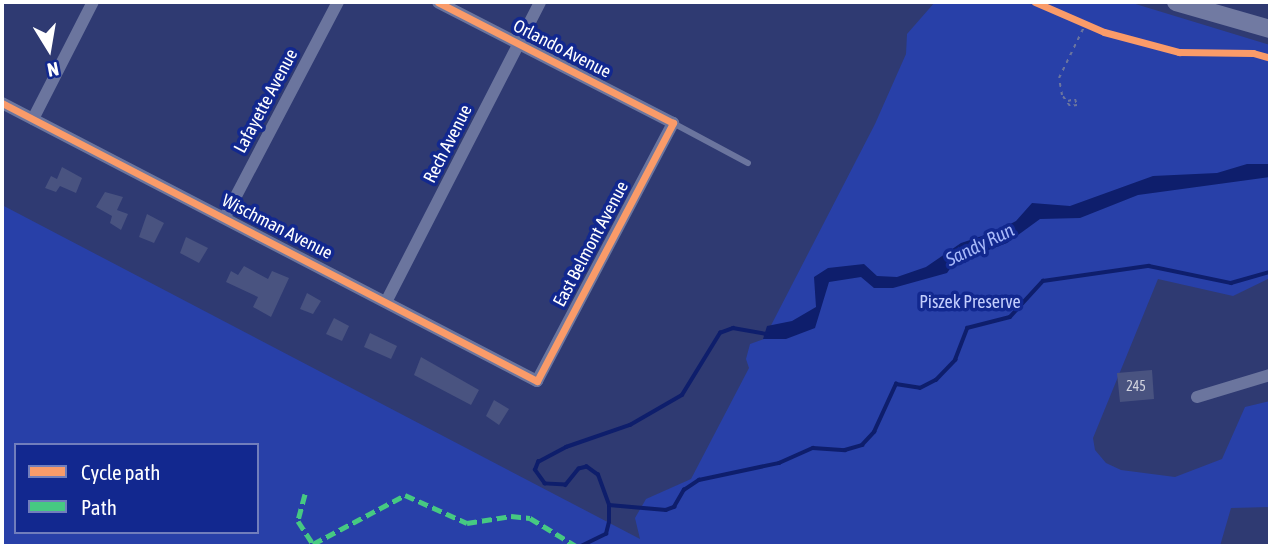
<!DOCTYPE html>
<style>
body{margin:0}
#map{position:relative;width:1272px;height:548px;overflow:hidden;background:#2f3a72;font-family:"Asap Condensed",sans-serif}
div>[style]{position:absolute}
.green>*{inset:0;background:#2840a8}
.water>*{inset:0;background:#0e1e6c}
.stream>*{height:3.5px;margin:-1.75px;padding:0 1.75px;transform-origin:1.75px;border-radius:1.75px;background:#0e1e6c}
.building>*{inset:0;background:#495380}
.path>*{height:2px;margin-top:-1px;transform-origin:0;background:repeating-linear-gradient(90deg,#6b759e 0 3.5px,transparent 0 8.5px)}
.lane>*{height:6px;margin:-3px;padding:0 3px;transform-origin:3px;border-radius:3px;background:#6b759e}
.street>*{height:12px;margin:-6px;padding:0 6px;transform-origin:6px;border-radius:6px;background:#6b759e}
.secondary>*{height:18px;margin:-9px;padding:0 9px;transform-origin:9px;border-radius:9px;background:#717aa2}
.quiet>*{height:5px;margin-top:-2.5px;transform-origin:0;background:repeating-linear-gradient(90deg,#46c982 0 10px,transparent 0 15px)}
.cycleway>*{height:7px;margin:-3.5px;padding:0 3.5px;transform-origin:3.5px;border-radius:3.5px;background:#fa9b69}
span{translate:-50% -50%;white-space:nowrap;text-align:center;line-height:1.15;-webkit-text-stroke:7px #12288f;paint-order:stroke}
.number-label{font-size:14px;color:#d2d4df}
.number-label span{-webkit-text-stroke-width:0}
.street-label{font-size:18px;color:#fff}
.park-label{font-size:18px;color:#c3cefd}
.water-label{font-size:19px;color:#a7b8f9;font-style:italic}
.frame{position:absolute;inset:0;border:4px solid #fff;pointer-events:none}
.legend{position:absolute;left:14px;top:443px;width:245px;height:91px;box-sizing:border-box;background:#12288f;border:2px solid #717ebc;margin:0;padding:9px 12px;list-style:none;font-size:21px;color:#fff}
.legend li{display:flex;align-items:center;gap:14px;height:35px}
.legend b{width:35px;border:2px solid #717ebc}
.north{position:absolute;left:14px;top:14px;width:70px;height:70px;-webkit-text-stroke:5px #12288f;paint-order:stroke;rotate:169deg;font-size:19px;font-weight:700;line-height:28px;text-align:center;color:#fff}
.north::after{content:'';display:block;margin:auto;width:24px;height:32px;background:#fff;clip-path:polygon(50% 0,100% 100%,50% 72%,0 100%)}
</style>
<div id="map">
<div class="green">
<div style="clip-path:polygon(evenodd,935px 2px,1129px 2px,1270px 45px,1270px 278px,1233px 296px,1158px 279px,1093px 438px,1095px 450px,1106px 463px,1121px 470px,1175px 477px,1222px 459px,1245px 407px,1270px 401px,1270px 507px,1231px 508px,1220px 546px,2px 546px,2px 205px,640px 539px,635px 518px,646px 499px,691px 479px,749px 368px,746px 359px,750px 344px,764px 339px,875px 124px,906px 54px,907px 34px,935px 2px,16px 445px,257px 445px,257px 532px,16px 532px,16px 445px)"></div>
</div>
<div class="water">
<div style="clip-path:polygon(1247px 164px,1270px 164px,1270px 177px,1138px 195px,1080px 218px,1040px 219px,1007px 243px,954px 263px,947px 273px,893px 288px,874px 288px,861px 277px,829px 282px,815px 328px,786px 339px,763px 339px,767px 326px,792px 321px,816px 307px,814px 277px,828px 268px,864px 264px,877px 276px,897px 277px,926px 267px,961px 243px,997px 231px,1016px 221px,1032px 203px,1070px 206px,1153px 176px,1217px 173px)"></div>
</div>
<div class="stream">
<div style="left:609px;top:505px;width:57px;rotate:5deg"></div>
<div style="left:666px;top:510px;width:9px;rotate:-21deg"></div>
<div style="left:674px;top:507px;width:20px;rotate:-60deg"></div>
<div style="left:684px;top:490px;width:18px;rotate:-34deg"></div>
<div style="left:699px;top:480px;width:82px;rotate:-12deg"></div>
<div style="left:779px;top:463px;width:37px;rotate:-24deg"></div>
<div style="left:813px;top:448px;width:32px;rotate:4deg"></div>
<div style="left:845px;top:450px;width:18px;rotate:-16deg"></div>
<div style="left:862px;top:445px;width:18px;rotate:-47deg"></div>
<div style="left:874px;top:432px;width:53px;rotate:-65.4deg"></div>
<div style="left:896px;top:384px;width:24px;rotate:9deg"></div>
<div style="left:920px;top:388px;width:18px;rotate:-27deg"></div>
<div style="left:936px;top:380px;width:28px;rotate:-46deg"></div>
<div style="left:955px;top:360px;width:34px;rotate:-69deg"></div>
<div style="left:967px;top:328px;width:44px;rotate:-14.3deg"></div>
<div style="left:1010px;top:317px;width:49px;rotate:-47.5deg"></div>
<div style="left:1043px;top:281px;width:107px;rotate:-8.1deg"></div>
<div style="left:1149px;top:266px;width:84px;rotate:11.7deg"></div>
<div style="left:1231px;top:283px;width:41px;rotate:-15.8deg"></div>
<div style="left:581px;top:546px;width:28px;rotate:-26deg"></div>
<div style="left:606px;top:534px;width:12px;rotate:-76deg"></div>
<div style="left:609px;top:522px;width:17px;rotate:-90deg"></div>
<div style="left:609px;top:505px;width:32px;rotate:-110deg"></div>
<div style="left:598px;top:475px;width:14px;rotate:-144deg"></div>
<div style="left:587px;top:467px;width:8px;rotate:166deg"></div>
<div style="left:579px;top:469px;width:21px;rotate:129deg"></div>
<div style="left:566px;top:485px;width:21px;rotate:-177deg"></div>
<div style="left:545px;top:484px;width:17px;rotate:-126deg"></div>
<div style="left:535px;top:470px;width:9px;rotate:-69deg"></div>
<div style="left:538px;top:462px;width:32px;rotate:-28deg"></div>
<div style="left:566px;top:447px;width:68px;rotate:-19deg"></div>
<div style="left:630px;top:425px;width:60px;rotate:-30deg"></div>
<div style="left:682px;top:395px;width:73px;rotate:-58.5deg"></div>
<div style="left:720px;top:333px;width:14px;rotate:-21deg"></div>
<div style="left:733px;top:328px;width:35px;rotate:10deg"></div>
</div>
<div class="building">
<div style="clip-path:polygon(62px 167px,82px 178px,76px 193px,60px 186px,56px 192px,45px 188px,51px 176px,57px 179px)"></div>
<div style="clip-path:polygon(105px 192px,123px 197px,117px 210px,128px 214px,121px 230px,110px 223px,112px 216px,96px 207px)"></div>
<div style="clip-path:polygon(147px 214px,164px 223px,154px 243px,139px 237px)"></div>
<div style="clip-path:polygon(186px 237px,208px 248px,199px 263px,180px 253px)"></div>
<div style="clip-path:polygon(244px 266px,268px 279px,272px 271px,289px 278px,271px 317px,253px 307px,258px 297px,226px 282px,231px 271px,238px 275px)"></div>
<div style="clip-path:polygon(307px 293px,321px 301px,313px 314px,300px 309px)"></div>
<div style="clip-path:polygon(334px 318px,349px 326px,342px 341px,326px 334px)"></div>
<div style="clip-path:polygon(370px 333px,397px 346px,391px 359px,364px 347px)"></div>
<div style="clip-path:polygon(421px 357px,479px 390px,471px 405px,414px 375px)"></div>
<div style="clip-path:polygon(1152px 370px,1154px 399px,1120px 402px,1117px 373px)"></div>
<div style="clip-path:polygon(494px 400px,509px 409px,499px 425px,486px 416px)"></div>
</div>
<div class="path">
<div style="left:1068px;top:101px;width:7px;rotate:-16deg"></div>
<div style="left:1075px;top:99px;width:6px;rotate:72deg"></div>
<div style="left:1077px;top:105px;width:7px;rotate:172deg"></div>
<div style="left:1070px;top:106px;width:14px;rotate:-126deg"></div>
<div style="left:1062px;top:95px;width:17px;rotate:-100deg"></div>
<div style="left:1059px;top:78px;width:61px;rotate:-63.9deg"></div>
</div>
<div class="lane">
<div style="left:673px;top:123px;width:85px;rotate:28.1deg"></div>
</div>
<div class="street">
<div style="left:2px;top:103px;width:603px;rotate:27.46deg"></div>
<div style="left:537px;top:381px;width:292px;rotate:-62.2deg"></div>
<div style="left:673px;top:123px;width:264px;rotate:-152.8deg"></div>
<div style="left:33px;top:119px;width:131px;rotate:-62.9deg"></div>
<div style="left:225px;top:217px;width:243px;rotate:-62.3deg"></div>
<div style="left:386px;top:302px;width:337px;rotate:-62.8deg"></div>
<div style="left:1197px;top:397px;width:76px;rotate:-16.8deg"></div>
</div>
<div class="secondary">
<div style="left:1176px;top:2px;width:98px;rotate:16deg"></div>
</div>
<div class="quiet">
<div style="left:305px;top:494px;width:28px;rotate:105deg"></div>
<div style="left:298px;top:521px;width:27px;rotate:57deg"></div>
<div style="left:313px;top:544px;width:104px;rotate:-28deg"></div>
<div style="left:405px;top:495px;width:68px;rotate:24.3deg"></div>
<div style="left:467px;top:523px;width:45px;rotate:-9deg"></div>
<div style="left:511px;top:516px;width:19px;rotate:6deg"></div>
<div style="left:530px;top:518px;width:54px;rotate:31.3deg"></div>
</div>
<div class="cycleway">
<div style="left:1035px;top:2px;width:75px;rotate:23.5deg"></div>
<div style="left:1104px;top:32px;width:78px;rotate:14.9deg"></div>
<div style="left:1179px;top:52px;width:74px;rotate:0.8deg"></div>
<div style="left:1253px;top:53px;width:18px;rotate:16deg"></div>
<div style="left:2px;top:103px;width:603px;rotate:27.46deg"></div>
<div style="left:537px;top:381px;width:292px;rotate:-62.2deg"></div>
<div style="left:673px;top:123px;width:264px;rotate:-152.8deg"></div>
</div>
<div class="number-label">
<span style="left:1136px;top:386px">245</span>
</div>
<div class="street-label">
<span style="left:562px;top:49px;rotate:27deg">Orlando Avenue</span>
<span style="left:266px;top:101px;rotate:-62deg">Lafayette Avenue</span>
<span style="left:448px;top:144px;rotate:-63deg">Rech Avenue</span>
<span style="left:277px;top:227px;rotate:27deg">Wischman Avenue</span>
<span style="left:591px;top:244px;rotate:-62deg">East Belmont Avenue</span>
</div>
<div class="park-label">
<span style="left:970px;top:302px">Piszek Preserve</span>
</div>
<div class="water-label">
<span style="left:980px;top:245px;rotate:-26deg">Sandy Run</span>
</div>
<div class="frame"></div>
<ul class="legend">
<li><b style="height:9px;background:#fa9b69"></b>Cycle path</li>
<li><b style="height:9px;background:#46c982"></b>Path</li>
</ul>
<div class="north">N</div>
</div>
